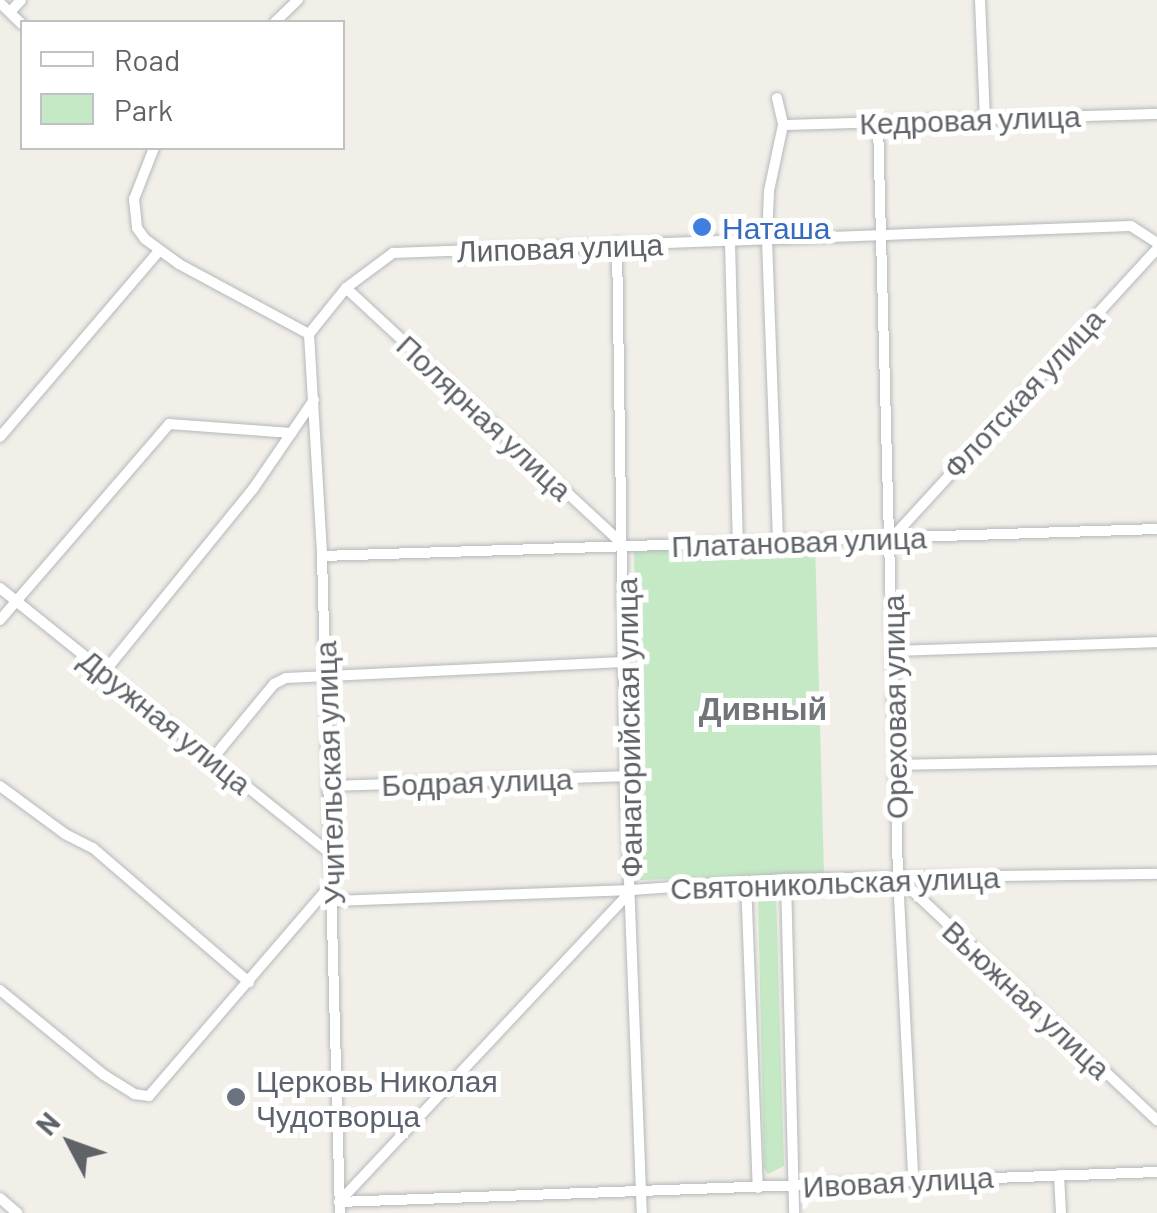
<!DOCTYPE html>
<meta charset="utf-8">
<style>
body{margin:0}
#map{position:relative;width:1157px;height:1213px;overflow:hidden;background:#f1efe8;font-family:Barlow,sans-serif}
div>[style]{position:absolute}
.green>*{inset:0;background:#c5e8c5}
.roads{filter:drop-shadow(0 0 2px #b5b8bc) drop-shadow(0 0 2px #b5b8bc)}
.minor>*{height:10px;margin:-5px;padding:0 5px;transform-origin:5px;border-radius:5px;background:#fff}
.dots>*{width:28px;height:28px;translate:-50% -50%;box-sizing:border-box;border:5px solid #fff;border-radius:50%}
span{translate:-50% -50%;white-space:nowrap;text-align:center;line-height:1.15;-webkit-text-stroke:10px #fff;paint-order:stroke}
.street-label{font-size:30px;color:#5f6368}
.shop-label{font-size:30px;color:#366cbe}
.left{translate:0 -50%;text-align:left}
.worship-label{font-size:30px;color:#5b616d}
.neighbourhood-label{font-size:32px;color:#70757a;font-weight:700}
.legend{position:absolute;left:20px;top:20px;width:325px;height:130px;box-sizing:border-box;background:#fff;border:2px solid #bfc1c3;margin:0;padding:12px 18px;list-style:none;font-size:30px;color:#5f6368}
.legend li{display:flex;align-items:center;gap:20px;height:50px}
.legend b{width:50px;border:2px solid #bfc1c3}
.north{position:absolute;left:20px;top:1093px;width:100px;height:100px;-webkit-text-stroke:8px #fff;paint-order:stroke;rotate:311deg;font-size:28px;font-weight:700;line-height:40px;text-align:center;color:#5f6368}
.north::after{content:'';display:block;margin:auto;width:35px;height:45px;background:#5f6368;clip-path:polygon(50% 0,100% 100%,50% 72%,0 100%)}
</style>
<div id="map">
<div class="green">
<div style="clip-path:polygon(815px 543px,824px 874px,640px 880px,634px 549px)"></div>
<div style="clip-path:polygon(763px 892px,776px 892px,784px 1166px,768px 1174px,764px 1168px,758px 897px)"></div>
</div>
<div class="roads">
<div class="minor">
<div style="left:980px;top:0;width:118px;rotate:87.6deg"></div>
<div style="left:0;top:3px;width:30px;rotate:44deg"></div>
<div style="left:10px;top:12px;width:16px;rotate:-47deg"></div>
<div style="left:275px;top:22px;width:32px;rotate:-44deg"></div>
<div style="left:777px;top:98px;width:28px;rotate:77deg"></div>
<div style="left:783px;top:125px;width:67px;rotate:102deg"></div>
<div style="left:769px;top:191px;width:49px;rotate:92.3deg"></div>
<div style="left:767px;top:240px;width:301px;rotate:87.9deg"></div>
<div style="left:878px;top:123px;width:754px;rotate:88.48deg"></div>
<div style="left:898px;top:877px;width:301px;rotate:87.1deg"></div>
<div style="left:783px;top:125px;width:374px;rotate:-1.7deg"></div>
<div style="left:154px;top:148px;width:55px;rotate:111.4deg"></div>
<div style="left:134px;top:199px;width:29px;rotate:84deg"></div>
<div style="left:137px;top:228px;width:14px;rotate:54deg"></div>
<div style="left:145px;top:239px;width:42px;rotate:36.3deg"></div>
<div style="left:179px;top:264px;width:148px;rotate:28.3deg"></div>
<div style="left:617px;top:243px;width:533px;rotate:89.14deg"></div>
<div style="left:625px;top:776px;width:437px;rotate:87.8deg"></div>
<div style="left:730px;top:243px;width:301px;rotate:88.5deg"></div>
<div style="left:346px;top:288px;width:379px;rotate:42.8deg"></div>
<div style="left:309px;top:334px;width:59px;rotate:-51.2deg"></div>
<div style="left:346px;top:288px;width:59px;rotate:-36.7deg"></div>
<div style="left:393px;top:253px;width:738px;rotate:-2.1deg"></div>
<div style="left:1131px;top:226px;width:31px;rotate:33deg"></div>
<div style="left:309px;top:334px;width:222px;rotate:86.6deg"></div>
<div style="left:322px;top:556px;width:657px;rotate:88.43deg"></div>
<div style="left:0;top:437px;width:245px;rotate:-49.5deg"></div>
<div style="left:892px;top:538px;width:392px;rotate:-47.5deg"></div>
<div style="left:322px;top:556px;width:835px;rotate:-1.85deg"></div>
<div style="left:0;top:588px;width:426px;rotate:38.8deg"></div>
<div style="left:0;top:620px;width:259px;rotate:-49.2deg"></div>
<div style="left:169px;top:424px;width:123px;rotate:4.2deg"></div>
<div style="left:892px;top:651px;width:265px;rotate:-1.9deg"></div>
<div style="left:105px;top:671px;width:235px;rotate:-50.9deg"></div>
<div style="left:253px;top:489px;width:108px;rotate:-55.6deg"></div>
<div style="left:213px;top:758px;width:96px;rotate:-50.5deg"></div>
<div style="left:274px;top:684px;width:13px;rotate:-27deg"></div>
<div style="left:286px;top:678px;width:338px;rotate:-2.7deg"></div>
<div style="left:896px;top:765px;width:261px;rotate:-1.1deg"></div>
<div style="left:0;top:786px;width:81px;rotate:36.4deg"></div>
<div style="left:65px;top:834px;width:31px;rotate:27deg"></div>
<div style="left:93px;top:848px;width:206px;rotate:40.7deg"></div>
<div style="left:329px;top:786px;width:296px;rotate:-1.9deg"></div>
<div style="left:899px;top:878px;width:354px;rotate:43.2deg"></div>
<div style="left:786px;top:879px;width:334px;rotate:88.6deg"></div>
<div style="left:746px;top:881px;width:307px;rotate:87.8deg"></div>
<div style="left:333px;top:901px;width:299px;rotate:-2.1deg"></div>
<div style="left:632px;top:890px;width:154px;rotate:-4.1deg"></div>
<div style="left:786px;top:879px;width:371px;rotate:-0.8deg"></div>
<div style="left:0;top:990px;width:134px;rotate:39.3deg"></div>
<div style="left:104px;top:1075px;width:36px;rotate:32deg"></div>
<div style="left:134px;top:1094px;width:15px;rotate:8deg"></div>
<div style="left:149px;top:1096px;width:281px;rotate:-49.3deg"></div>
<div style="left:1059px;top:1175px;width:38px;rotate:87deg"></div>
<div style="left:0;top:1198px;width:23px;rotate:41deg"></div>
<div style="left:339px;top:1202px;width:819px;rotate:-2.1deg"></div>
<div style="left:339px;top:1202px;width:428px;rotate:-46.8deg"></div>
</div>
</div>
<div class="dots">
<div style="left:702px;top:227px;background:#3f7fe0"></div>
<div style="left:236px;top:1097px;background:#6b7280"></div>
</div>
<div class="street-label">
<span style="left:970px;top:119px;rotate:-2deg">Кедровая улица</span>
<span style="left:560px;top:247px;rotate:-2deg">Липовая улица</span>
<span style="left:1023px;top:393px;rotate:-47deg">Флотская улица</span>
<span style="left:485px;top:417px;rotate:43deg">Полярная улица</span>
<span style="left:799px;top:541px;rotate:-2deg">Платановая улица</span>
<span style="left:894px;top:707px;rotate:-91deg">Ореховая улица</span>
<span style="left:166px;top:721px;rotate:39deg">Дружная улица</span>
<span style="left:628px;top:728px;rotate:-91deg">Фанагорийская улица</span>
<span style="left:329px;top:773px;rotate:-92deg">Учительская улица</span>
<span style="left:477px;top:781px;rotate:-2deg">Бодрая улица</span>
<span style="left:835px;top:882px;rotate:-2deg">Святоникольская улица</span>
<span style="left:1027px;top:999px;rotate:43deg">Вьюжная улица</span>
<span style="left:898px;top:1181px;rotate:-3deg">Ивовая улица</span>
</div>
<div class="shop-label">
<span class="left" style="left:722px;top:227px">Наташа</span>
</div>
<div class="worship-label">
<span class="left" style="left:256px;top:1097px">Церковь Николая<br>Чудотворца</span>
</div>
<div class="neighbourhood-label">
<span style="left:763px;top:707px">Дивный</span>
</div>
<ul class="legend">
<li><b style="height:12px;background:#fff"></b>Road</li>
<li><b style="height:28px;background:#c5e8c5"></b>Park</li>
</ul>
<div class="north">N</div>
</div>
